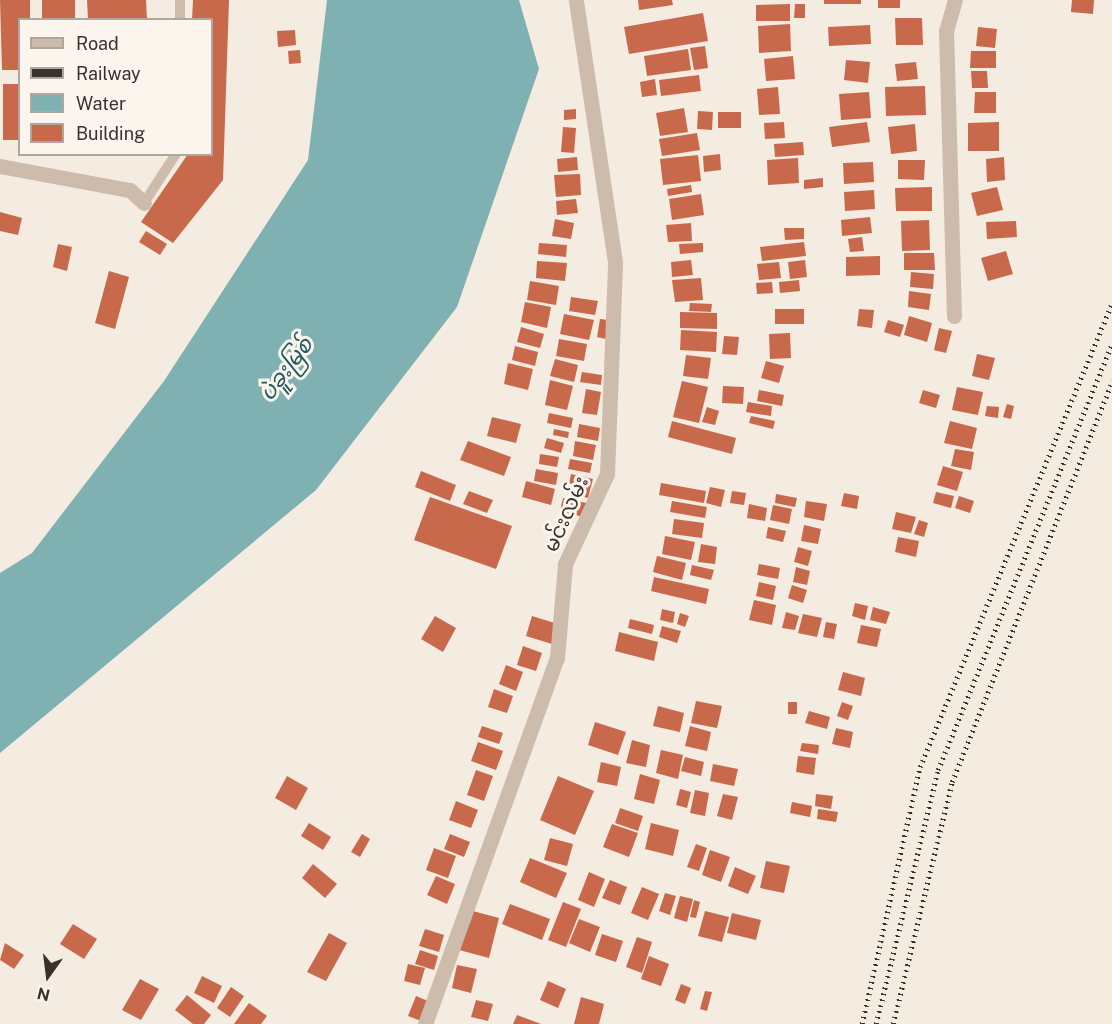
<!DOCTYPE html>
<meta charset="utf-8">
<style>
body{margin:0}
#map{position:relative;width:1112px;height:1024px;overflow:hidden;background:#f4ebe1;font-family:"Public Sans","Noto Sans Myanmar",sans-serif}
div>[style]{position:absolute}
.water>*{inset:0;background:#7fb0b2}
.building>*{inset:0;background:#c8694b}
.service>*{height:10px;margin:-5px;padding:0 5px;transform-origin:5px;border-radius:5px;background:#cdbbac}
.minor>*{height:15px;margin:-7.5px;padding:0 7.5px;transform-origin:7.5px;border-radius:7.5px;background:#cdbbac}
.rail>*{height:4.5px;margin-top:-2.25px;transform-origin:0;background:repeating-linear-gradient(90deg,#3b302b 0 1.5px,transparent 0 6px)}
span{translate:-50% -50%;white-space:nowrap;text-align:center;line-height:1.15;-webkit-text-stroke:6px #fbf5ee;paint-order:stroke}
.street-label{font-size:21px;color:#3b302b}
.water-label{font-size:22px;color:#1f5a5e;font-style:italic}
.legend{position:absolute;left:18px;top:18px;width:195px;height:138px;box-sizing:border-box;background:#fbf5ee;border:2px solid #aea6a0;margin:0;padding:8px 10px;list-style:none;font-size:18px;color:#3b302b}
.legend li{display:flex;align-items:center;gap:12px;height:30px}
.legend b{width:30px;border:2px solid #aea6a0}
.north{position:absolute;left:18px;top:946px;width:60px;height:60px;-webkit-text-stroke:4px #fbf5ee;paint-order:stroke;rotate:194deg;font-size:16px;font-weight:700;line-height:24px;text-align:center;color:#3b302b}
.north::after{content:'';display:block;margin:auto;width:21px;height:27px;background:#3b302b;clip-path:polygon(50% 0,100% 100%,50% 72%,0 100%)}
</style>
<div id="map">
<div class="water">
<div style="clip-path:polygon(327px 0,519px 0,539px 69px,457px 307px,316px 490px,0 753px,0 573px,32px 553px,164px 381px,308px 160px)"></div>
</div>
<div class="building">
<div style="clip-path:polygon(0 0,30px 0,30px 20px,20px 20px,20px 70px,2px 70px)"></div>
<div style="clip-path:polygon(42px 0,75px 0,75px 20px,42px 20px)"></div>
<div style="clip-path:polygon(87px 0,146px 0,147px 20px,88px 20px)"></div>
<div style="clip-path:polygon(193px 0,229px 0,223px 180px,173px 243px,141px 222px,188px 154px,212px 154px,212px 20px,192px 20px)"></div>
<div style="clip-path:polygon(638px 0,672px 0,673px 5px,639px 10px)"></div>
<div style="clip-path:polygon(824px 0,861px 0,861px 4px,824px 4px)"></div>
<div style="clip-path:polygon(878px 0,900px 0,900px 8px,878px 8px)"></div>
<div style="clip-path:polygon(1072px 0,1094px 0,1093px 14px,1071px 12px)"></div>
<div style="clip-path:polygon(790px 4px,790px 21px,756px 21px,756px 5px)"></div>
<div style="clip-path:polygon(795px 4px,805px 4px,805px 18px,794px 18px)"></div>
<div style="clip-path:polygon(703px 13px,708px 41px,629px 54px,624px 27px)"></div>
<div style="clip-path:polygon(895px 18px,922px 18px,923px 45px,896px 45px)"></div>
<div style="clip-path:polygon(790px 24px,791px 51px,759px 53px,758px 26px)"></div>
<div style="clip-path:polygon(870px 25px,871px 44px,829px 46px,828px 27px)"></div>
<div style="clip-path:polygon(978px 27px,997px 29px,995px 48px,976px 46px)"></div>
<div style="clip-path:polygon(295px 30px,296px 45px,278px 47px,277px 31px)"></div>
<div style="clip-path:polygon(705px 46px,708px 68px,694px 70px,690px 48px)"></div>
<div style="clip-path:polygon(688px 49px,691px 70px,647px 76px,644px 56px)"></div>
<div style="clip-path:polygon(300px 50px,301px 63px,289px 64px,288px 51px)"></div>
<div style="clip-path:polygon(971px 51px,996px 51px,996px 68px,970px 68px)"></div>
<div style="clip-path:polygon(793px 56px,795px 79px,766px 81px,764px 59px)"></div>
<div style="clip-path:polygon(846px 60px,870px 62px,868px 83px,844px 80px)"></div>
<div style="clip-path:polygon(916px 62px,918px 79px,897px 81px,895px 64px)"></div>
<div style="clip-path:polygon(971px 71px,987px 71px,988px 88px,972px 88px)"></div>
<div style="clip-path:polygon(699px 75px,701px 91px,661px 96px,659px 80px)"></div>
<div style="clip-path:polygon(655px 79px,657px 95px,642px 97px,640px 82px)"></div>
<div style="clip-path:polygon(3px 84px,20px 84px,20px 140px,3px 140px)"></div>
<div style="clip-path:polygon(925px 86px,926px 115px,886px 116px,885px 87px)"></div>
<div style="clip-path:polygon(778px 87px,780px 114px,759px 115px,757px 89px)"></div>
<div style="clip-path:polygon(869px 92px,871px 118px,841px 120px,839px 94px)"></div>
<div style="clip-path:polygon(975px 92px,996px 92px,996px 113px,974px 113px)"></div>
<div style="clip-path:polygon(684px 108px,688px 132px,660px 136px,656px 113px)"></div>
<div style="clip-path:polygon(576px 109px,576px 119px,564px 120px,564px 110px)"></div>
<div style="clip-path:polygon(698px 111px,713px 112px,712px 130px,697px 129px)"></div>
<div style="clip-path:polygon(718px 112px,741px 112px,741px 128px,718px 128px)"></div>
<div style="clip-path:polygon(784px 122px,785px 138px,765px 139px,764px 123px)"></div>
<div style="clip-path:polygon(867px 122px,870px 142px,832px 147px,829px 127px)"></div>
<div style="clip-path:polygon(999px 122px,999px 151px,968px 151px,968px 123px)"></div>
<div style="clip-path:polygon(915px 124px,917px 151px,891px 154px,888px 127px)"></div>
<div style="clip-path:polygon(563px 127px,576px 128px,574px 153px,561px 152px)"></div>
<div style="clip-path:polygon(697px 133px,700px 150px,662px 156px,659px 139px)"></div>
<div style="clip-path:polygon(803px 142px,804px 155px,775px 157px,774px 144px)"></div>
<div style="clip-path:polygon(720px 154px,721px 170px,704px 172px,703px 156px)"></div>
<div style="clip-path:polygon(698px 155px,701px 181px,663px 185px,660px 159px)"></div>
<div style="clip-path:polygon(577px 157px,578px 170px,558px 172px,557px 159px)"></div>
<div style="clip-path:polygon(1004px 157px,1005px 180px,987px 182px,986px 159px)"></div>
<div style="clip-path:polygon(798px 158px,799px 183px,768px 185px,767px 160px)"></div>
<div style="clip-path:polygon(898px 160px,925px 160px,924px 180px,898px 179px)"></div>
<div style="clip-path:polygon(873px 162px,874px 182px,844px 184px,843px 163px)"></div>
<div style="clip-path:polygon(580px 174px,581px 195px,556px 197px,554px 175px)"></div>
<div style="clip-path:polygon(823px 178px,823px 187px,804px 189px,804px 180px)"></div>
<div style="clip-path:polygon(691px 185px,692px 192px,668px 196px,667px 189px)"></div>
<div style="clip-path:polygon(932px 187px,932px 211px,896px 211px,895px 188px)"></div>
<div style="clip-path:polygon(997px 187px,1003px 210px,977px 216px,971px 193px)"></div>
<div style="clip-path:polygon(874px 190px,875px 209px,845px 211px,844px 192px)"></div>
<div style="clip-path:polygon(701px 194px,704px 215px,672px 220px,669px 199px)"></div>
<div style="clip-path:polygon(576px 199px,578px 213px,557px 215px,556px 201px)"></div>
<div style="clip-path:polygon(0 212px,22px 218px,18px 235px,0 231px)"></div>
<div style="clip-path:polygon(870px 217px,872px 233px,842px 236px,841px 220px)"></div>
<div style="clip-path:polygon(555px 219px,574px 223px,571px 239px,552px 236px)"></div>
<div style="clip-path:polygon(929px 220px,930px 250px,902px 251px,901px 221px)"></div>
<div style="clip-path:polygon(1016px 221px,1017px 237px,987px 239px,986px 222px)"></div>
<div style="clip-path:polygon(691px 223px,692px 241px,668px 242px,666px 225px)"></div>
<div style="clip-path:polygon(784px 228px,804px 228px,804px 239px,785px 240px)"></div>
<div style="clip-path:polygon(146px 231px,167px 244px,160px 255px,139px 242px)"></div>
<div style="clip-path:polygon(862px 237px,864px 251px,850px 252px,848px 239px)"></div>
<div style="clip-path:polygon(804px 242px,806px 256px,762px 261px,760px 247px)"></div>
<div style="clip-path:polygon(539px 243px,567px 245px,566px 257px,538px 254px)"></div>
<div style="clip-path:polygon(703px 243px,703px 252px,680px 254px,679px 244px)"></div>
<div style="clip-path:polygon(58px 244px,72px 247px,67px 271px,53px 267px)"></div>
<div style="clip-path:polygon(1006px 251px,1013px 274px,988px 281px,981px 258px)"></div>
<div style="clip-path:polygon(904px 253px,934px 253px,935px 270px,904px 270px)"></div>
<div style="clip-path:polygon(880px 256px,880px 275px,846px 276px,846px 257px)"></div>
<div style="clip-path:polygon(691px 260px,693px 275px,672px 277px,671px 262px)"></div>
<div style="clip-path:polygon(805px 260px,807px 277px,790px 279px,788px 262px)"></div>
<div style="clip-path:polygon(537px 261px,567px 263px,565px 281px,536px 278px)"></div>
<div style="clip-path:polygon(779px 262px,781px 278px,759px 280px,757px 264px)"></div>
<div style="clip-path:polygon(109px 271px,129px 277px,115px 329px,95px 323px)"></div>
<div style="clip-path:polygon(911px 272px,934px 274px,933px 289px,910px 287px)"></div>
<div style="clip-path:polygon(701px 278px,703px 300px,675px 302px,672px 280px)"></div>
<div style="clip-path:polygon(799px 280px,800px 291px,780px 293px,779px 282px)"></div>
<div style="clip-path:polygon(530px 281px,559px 286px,556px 305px,527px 300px)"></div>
<div style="clip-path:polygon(772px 282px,773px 293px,757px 294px,756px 283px)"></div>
<div style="clip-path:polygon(909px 291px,931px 294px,929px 310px,908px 307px)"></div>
<div style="clip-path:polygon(571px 297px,598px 301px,595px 315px,569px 311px)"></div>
<div style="clip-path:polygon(525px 302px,551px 307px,547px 328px,521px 322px)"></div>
<div style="clip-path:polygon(690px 303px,712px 304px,711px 312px,689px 311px)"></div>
<div style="clip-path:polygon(775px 309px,804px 309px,804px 324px,775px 324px)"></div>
<div style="clip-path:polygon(859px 309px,874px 310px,872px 328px,857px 326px)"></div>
<div style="clip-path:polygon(680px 312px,717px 313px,717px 329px,680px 328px)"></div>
<div style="clip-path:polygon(564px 314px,594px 320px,589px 340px,560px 334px)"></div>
<div style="clip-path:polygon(909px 316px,932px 323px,927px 342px,904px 335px)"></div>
<div style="clip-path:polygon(600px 319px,609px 320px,606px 339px,597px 337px)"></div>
<div style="clip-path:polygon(888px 320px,904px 325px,900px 337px,884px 332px)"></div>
<div style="clip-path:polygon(521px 327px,544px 334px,540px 348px,517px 342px)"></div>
<div style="clip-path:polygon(939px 328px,952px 331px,946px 353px,934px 350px)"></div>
<div style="clip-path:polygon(681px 330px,717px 332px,716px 352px,680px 350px)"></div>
<div style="clip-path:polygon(790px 333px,791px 358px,770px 359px,769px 334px)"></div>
<div style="clip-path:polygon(724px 336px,739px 337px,737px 355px,722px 354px)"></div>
<div style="clip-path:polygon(559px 339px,587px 344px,584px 361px,556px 356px)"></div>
<div style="clip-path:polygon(515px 346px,538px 352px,535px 366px,512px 360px)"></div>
<div style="clip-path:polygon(977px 354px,995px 358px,989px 380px,972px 376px)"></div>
<div style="clip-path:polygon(686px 355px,711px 358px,708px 379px,683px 376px)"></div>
<div style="clip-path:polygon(555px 359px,578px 365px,574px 382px,550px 376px)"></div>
<div style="clip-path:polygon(766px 361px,784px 366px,779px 383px,761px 378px)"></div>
<div style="clip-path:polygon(508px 363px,533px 369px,528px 390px,504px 384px)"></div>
<div style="clip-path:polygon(582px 372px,602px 375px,601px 385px,580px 382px)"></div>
<div style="clip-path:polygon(550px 380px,573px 386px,567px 410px,545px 405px)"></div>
<div style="clip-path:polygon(682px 381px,708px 387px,699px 423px,673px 417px)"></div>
<div style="clip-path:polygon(723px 386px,744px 387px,743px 404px,722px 403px)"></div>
<div style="clip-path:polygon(957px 387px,983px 392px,978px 415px,952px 410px)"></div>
<div style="clip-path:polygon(586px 389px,601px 392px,597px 415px,582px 413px)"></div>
<div style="clip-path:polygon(759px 390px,784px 395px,782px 406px,757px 401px)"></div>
<div style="clip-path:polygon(923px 390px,940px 395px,936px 408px,919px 403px)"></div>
<div style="clip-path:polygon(748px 402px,772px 406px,771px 416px,746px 412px)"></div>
<div style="clip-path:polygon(1007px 404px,1014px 406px,1011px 419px,1003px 417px)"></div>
<div style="clip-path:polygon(987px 406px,999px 407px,998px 418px,985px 416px)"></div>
<div style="clip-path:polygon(707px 407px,719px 411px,715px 425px,702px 422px)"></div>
<div style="clip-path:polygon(549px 413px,573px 418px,571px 428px,547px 423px)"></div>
<div style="clip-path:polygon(751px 416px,775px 421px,773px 429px,749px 423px)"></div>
<div style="clip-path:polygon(492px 417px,521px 424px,516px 443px,487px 436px)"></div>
<div style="clip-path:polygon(672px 421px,736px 438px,732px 454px,668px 437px)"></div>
<div style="clip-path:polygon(950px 421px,977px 428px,972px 449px,944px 443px)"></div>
<div style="clip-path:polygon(579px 424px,600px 428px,598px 441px,577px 437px)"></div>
<div style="clip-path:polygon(554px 429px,569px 432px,568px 438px,553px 435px)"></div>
<div style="clip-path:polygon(547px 438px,564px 443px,561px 453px,544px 448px)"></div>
<div style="clip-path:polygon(468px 441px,511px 457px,504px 476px,460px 460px)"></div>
<div style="clip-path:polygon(575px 441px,596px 445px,593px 460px,573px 456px)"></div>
<div style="clip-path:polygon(955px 449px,974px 452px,971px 470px,951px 466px)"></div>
<div style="clip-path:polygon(540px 454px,559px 457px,557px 467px,539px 464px)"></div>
<div style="clip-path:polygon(570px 459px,592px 463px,590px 473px,568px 469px)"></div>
<div style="clip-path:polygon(943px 466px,963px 472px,957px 491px,937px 485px)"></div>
<div style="clip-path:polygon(536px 469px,558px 473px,556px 485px,534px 481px)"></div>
<div style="clip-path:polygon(421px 471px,456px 485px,450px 501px,415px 487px)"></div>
<div style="clip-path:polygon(571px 474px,593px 479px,588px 498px,567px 493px)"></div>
<div style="clip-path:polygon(526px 481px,555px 489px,551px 505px,522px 497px)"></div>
<div style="clip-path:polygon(661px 483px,706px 491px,704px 503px,659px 495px)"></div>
<div style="clip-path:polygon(710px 487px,725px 490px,721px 507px,706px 503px)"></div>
<div style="clip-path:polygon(469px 491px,493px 500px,487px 513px,463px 504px)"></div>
<div style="clip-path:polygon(732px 491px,746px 493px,744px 505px,730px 503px)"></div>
<div style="clip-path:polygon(936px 492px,954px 496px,951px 508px,933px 503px)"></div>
<div style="clip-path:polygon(844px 493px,859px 496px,857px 509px,841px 506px)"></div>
<div style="clip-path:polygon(776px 494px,797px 498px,795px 507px,775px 503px)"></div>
<div style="clip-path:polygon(959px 496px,974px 501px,970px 513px,955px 508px)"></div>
<div style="clip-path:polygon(430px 497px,512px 526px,496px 569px,414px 540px)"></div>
<div style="clip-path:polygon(563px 498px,591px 504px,587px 518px,560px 511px)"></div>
<div style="clip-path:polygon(672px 501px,707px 507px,705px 518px,670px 512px)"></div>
<div style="clip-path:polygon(806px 501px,827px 504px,824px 521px,804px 517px)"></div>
<div style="clip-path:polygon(749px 504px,767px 508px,765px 521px,747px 518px)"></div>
<div style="clip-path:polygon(773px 505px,792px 509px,789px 524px,770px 520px)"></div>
<div style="clip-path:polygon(896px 512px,916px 517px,911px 533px,892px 529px)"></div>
<div style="clip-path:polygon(674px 519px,704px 523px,702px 538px,672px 534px)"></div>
<div style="clip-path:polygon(919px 520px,928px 523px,924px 537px,914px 534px)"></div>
<div style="clip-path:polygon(804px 525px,821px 529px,818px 544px,801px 541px)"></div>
<div style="clip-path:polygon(768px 527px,786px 531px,783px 542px,766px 538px)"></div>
<div style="clip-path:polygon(665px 536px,695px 542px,691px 560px,662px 554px)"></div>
<div style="clip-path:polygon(898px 537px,919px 541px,916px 557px,895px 552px)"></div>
<div style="clip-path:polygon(701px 544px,717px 547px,715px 564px,698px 562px)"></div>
<div style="clip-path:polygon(798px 547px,812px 551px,808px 566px,794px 562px)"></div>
<div style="clip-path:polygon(657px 556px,686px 563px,682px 580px,653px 572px)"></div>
<div style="clip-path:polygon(759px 564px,780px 568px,778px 579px,757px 575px)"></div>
<div style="clip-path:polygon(692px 565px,714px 570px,711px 580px,690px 575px)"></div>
<div style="clip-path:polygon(796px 567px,810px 571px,807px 585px,793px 582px)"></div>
<div style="clip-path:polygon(654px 577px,709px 589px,706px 604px,651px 591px)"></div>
<div style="clip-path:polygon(759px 582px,776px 586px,773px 600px,756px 596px)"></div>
<div style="clip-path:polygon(792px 585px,807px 590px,803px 603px,788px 598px)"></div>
<div style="clip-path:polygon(754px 600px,776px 605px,772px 625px,749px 620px)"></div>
<div style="clip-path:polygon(855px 603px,868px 606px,865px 620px,852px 616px)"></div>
<div style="clip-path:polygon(873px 607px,890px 612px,886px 624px,870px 620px)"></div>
<div style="clip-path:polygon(662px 609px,675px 612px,673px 623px,660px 620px)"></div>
<div style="clip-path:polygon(786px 612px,799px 616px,795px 630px,782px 628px)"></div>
<div style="clip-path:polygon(680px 613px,689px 616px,685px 627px,677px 624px)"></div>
<div style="clip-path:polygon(803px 614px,822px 618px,817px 637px,798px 633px)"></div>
<div style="clip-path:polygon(435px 616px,456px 628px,443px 652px,421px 639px)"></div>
<div style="clip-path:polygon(532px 616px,558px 624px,552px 644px,526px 636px)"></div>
<div style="clip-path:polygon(630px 619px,654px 625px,652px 634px,628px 628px)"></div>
<div style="clip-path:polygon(826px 622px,837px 624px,834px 639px,823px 637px)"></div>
<div style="clip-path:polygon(861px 625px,881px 629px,877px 647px,857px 643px)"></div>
<div style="clip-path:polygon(662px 626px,681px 631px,677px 643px,659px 637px)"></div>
<div style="clip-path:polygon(619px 632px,658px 642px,654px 661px,615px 651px)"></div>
<div style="clip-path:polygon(523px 646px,542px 653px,536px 671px,517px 665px)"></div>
<div style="clip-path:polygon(506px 665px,523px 672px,516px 691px,499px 684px)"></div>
<div style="clip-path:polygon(843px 672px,865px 678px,861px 696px,838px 690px)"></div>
<div style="clip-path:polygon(494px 689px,513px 696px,507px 713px,488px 707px)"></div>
<div style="clip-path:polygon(696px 701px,722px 706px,717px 728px,691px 723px)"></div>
<div style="clip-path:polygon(788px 702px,797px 702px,797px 714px,788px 714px)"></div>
<div style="clip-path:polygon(842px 702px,853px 706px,848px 720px,837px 716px)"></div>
<div style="clip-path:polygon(658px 706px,684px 713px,680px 732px,653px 726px)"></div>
<div style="clip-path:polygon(809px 711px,830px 717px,827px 729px,805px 723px)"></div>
<div style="clip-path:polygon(595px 722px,626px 732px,618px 755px,588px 745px)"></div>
<div style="clip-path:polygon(482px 726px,503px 733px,499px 744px,478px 737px)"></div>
<div style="clip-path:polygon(690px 726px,711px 732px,707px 751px,685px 746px)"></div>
<div style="clip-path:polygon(836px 728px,853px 732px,850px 748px,832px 744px)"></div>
<div style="clip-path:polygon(632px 740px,650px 745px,646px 767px,626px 763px)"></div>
<div style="clip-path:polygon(478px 742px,503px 751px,496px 770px,471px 761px)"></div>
<div style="clip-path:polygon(802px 743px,819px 745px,818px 754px,800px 751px)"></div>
<div style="clip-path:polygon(661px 750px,683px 755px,678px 779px,656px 773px)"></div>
<div style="clip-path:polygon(798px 756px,816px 758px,814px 775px,796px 772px)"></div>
<div style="clip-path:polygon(685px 757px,704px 762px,701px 776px,681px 771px)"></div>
<div style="clip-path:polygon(601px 762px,621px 767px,617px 786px,597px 782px)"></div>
<div style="clip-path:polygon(713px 764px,738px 769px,734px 786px,710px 781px)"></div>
<div style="clip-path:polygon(476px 770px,493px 776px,484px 801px,467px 795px)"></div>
<div style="clip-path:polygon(640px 774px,660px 780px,654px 804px,634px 799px)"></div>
<div style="clip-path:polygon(287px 776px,308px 788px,296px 810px,275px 798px)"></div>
<div style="clip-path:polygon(558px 776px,594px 791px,575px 835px,540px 820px)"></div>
<div style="clip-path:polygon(680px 789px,691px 792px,687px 808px,676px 805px)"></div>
<div style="clip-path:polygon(695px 790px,709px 793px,705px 816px,690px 813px)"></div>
<div style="clip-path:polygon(723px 794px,738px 797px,732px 820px,717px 816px)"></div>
<div style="clip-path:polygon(816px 794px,833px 796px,831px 809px,815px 806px)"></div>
<div style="clip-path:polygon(456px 801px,478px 810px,471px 828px,449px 820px)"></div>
<div style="clip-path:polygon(792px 802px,812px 806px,810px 817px,790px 813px)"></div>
<div style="clip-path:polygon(620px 808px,643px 816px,638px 831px,615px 823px)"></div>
<div style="clip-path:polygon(818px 809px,838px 812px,836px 822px,817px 819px)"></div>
<div style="clip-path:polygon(309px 823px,331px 837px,323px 850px,301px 836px)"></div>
<div style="clip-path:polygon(651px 823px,679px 830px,673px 856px,645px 849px)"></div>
<div style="clip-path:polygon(612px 824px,638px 833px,629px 857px,603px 847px)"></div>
<div style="clip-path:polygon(362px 834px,370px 839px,360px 857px,351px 852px)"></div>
<div style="clip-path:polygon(450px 834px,470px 842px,464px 857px,444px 849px)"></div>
<div style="clip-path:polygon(550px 838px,573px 844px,567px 866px,544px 860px)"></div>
<div style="clip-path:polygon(696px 844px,707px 848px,699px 871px,687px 867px)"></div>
<div style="clip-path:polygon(434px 848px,456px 856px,448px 878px,426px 870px)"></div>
<div style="clip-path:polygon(710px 850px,730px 857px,721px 882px,702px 875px)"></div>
<div style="clip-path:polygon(530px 858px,567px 873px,556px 898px,520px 882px)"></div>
<div style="clip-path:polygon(766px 861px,790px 866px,784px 893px,760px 888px)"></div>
<div style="clip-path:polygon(313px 864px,337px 884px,325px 898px,302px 878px)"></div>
<div style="clip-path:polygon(735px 867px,756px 876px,748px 894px,728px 886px)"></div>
<div style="clip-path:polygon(589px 872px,605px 879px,594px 907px,578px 900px)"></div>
<div style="clip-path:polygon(436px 876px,455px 884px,447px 904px,427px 895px)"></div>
<div style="clip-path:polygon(610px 880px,627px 887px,620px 905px,602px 898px)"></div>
<div style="clip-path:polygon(642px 887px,659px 894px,648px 920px,631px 913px)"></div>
<div style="clip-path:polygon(665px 893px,676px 896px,670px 915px,659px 911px)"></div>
<div style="clip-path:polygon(680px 896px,693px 899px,687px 922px,674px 918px)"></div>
<div style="clip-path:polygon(694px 900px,700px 902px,696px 918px,690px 917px)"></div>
<div style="clip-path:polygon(563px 902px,581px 909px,566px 947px,548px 940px)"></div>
<div style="clip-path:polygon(510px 904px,550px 919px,542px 940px,502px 924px)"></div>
<div style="clip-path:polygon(469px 910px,499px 918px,489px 958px,459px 950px)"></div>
<div style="clip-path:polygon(705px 911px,729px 917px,722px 942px,698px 936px)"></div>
<div style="clip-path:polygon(732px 913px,761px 920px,756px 940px,727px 933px)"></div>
<div style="clip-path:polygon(579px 919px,600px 927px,590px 952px,569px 943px)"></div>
<div style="clip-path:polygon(73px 924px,97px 939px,84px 959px,60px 944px)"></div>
<div style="clip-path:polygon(425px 929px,444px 935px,439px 952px,419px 946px)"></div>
<div style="clip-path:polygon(329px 933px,347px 943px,326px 981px,307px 972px)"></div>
<div style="clip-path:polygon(602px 934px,623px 941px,616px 962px,595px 955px)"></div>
<div style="clip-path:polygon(637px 937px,652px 942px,642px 973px,626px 967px)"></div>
<div style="clip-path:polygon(5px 943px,24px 955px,14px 969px,0 960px)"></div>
<div style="clip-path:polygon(420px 950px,438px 956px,434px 970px,415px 964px)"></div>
<div style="clip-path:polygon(649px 956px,669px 964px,661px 986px,641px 979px)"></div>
<div style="clip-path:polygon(408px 964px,425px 968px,420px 985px,404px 981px)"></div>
<div style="clip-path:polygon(457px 965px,477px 969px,471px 993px,452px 988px)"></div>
<div style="clip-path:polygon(202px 976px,222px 986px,214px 1003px,194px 993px)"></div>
<div style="clip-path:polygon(140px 979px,159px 989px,141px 1020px,122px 1010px)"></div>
<div style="clip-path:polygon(548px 981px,566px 989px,558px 1008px,540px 1000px)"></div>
<div style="clip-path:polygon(681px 984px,691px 988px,685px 1004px,675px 1000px)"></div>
<div style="clip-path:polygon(231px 987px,244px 996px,230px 1017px,217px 1008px)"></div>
<div style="clip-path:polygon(705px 991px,712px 992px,707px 1011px,700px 1009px)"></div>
<div style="clip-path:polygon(187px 995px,211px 1015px,204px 1024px,193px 1024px,175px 1010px)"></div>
<div style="clip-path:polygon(416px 996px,428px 1001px,421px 1021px,408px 1016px)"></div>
<div style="clip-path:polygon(581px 997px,604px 1004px,599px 1024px,574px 1024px)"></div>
<div style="clip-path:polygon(476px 1000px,493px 1004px,488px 1021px,471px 1017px)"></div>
<div style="clip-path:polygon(249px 1003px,267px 1016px,261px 1024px,234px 1024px)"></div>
<div style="clip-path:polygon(517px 1015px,541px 1024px,513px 1024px)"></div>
</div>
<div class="service">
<div style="left:180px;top:0;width:20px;rotate:90deg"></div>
<div style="left:144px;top:203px;width:59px;rotate:-56.9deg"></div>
</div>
<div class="minor">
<div style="left:0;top:166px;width:132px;rotate:10.5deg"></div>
<div style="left:130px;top:190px;width:19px;rotate:43deg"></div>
<div style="left:954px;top:316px;width:285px;rotate:-91.6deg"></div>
<div style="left:946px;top:31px;width:32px;rotate:-74deg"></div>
<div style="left:425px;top:1024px;width:389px;rotate:-70.2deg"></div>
<div style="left:557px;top:658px;width:94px;rotate:-85.1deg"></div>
<div style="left:565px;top:564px;width:99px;rotate:-65deg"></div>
<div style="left:607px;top:474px;width:212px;rotate:-87.8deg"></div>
<div style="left:615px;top:262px;width:265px;rotate:-98.5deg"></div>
</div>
<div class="rail">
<div style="left:862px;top:1024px;width:263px;rotate:-77.3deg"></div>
<div style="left:920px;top:767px;width:502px;rotate:-67.52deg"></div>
<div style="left:876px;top:1024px;width:261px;rotate:-76.3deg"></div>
<div style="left:938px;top:770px;width:461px;rotate:-67.8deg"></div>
<div style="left:893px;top:1024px;width:249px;rotate:-76.3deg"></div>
<div style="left:952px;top:782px;width:432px;rotate:-68.2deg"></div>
</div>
<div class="street-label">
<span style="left:566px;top:514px;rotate:-66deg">မင်းလမ်း</span>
</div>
<div class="water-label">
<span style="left:286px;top:369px;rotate:-53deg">ပဲခူးမြစ်</span>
</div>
<ul class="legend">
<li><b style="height:8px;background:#cdbbac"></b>Road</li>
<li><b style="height:8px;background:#3b302b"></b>Railway</li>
<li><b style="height:16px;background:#7fb0b2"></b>Water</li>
<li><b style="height:16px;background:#c8694b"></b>Building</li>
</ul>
<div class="north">N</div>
</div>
